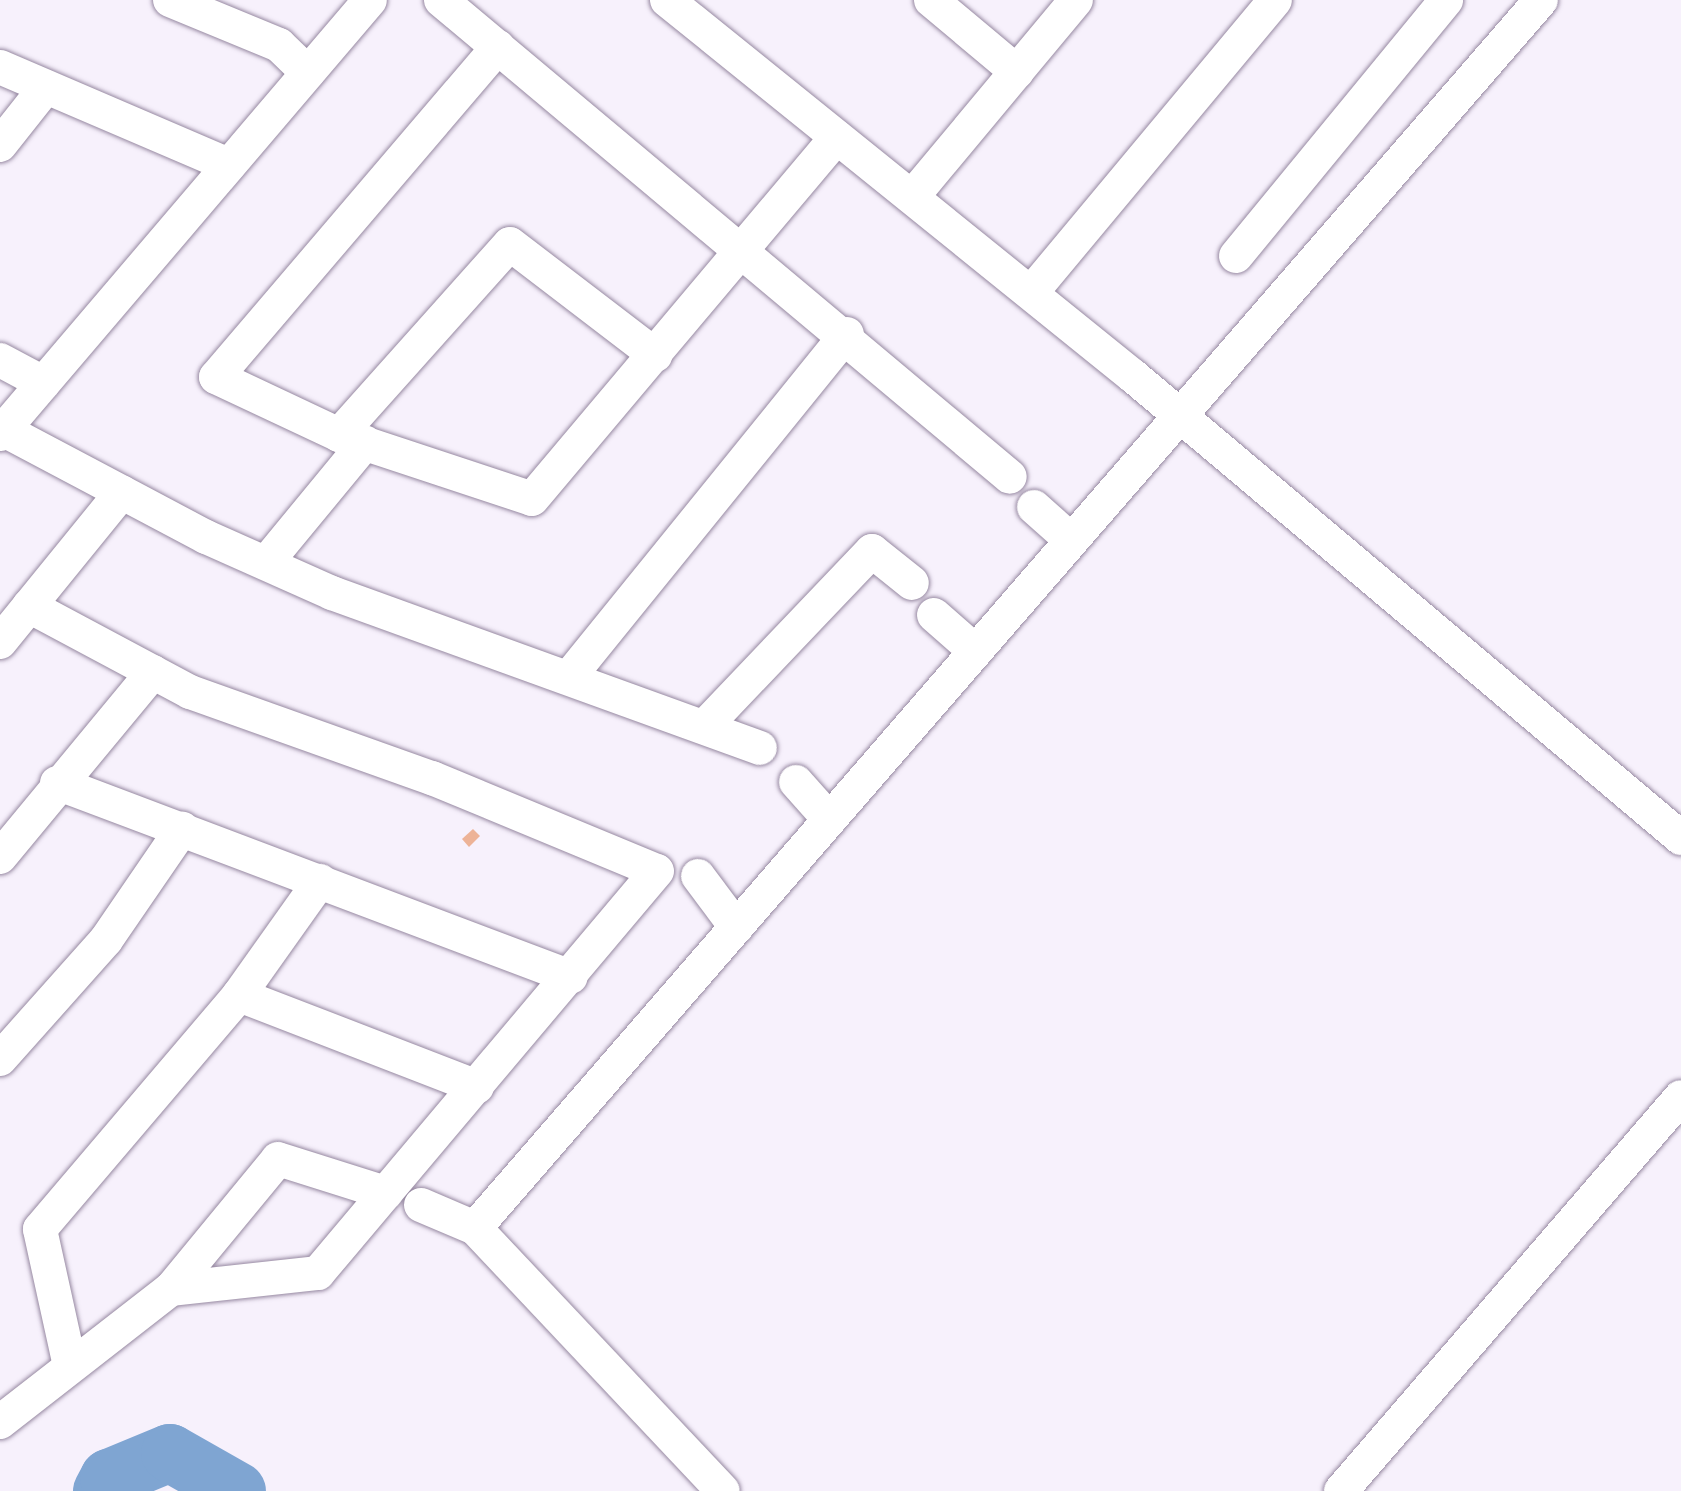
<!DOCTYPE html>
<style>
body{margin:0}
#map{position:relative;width:1681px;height:1491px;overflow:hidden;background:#f7f1fc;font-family:Figtree,sans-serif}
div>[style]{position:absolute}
.river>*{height:58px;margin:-29px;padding:0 29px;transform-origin:29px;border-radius:29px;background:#7fa5d2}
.building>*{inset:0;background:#edb397}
.roads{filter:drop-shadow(0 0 2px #9688a1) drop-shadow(0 0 2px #9688a1)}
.street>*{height:34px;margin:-17px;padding:0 17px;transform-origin:17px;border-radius:17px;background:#fff}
span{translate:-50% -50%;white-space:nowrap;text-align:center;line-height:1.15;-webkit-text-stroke:6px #fff;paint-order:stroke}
</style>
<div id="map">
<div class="river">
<div style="left:102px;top:1491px;width:15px;rotate:-62deg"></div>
<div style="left:109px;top:1478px;width:66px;rotate:-22.3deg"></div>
<div style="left:170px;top:1453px;width:77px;rotate:29.6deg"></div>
</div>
<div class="building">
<div style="clip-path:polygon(473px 829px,480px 836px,469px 847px,462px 839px)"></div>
</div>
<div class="roads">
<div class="street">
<div style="left:170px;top:0;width:118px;rotate:22.4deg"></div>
<div style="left:279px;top:45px;width:40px;rotate:44deg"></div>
<div style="left:441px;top:0;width:742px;rotate:39.97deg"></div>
<div style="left:667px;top:0;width:599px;rotate:38.9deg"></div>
<div style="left:1133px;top:376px;width:717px;rotate:40.13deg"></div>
<div style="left:931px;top:0;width:112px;rotate:39.9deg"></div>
<div style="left:498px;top:47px;width:434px;rotate:130.5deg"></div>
<div style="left:216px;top:377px;width:136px;rotate:25.2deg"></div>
<div style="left:339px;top:435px;width:256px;rotate:-48.2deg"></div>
<div style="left:510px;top:244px;width:183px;rotate:37.4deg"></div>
<div style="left:0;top:67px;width:249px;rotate:23.2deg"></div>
<div style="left:0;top:145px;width:74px;rotate:-51.6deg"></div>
<div style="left:912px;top:197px;width:256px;rotate:-50.2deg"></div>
<div style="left:1236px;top:256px;width:331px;rotate:-50.6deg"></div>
<div style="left:1031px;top:293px;width:381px;rotate:-50.2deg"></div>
<div style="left:0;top:360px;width:49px;rotate:28.1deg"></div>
<div style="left:4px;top:430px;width:229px;rotate:27.9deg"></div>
<div style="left:206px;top:537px;width:138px;rotate:24deg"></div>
<div style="left:332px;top:593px;width:455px;rotate:19.9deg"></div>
<div style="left:0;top:434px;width:570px;rotate:-49.55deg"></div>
<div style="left:339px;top:435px;width:203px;rotate:18.3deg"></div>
<div style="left:532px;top:499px;width:473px;rotate:-49.9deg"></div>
<div style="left:1034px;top:507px;width:50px;rotate:41.7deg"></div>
<div style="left:266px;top:563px;width:156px;rotate:-50.5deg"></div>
<div style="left:29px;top:606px;width:183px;rotate:28.1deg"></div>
<div style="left:190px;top:692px;width:257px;rotate:19.6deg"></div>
<div style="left:432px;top:778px;width:243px;rotate:22.5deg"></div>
<div style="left:657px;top:871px;width:526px;rotate:130.14deg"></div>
<div style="left:318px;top:1273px;width:148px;rotate:173.8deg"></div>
<div style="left:934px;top:615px;width:55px;rotate:41.3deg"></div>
<div style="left:0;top:642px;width:193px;rotate:-50.9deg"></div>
<div style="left:570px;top:676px;width:440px;rotate:-51deg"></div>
<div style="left:707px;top:724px;width:239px;rotate:-46.4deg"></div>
<div style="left:872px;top:551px;width:51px;rotate:38.7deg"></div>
<div style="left:796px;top:782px;width:50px;rotate:48.3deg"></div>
<div style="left:57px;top:783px;width:549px;rotate:20.68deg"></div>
<div style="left:0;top:857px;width:240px;rotate:-50.4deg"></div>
<div style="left:698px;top:876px;width:64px;rotate:53.3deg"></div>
<div style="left:239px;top:995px;width:255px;rotate:21.1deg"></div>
<div style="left:0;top:1059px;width:159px;rotate:-48.3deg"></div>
<div style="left:106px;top:940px;width:135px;rotate:-55.6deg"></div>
<div style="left:421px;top:1205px;width:59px;rotate:23.1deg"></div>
<div style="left:475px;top:1228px;width:361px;rotate:46.7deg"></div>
<div style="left:475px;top:1228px;width:1626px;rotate:-49.04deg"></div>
<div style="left:70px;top:1366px;width:140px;rotate:-102.4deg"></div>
<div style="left:40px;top:1229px;width:307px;rotate:-49.6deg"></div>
<div style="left:239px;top:995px;width:140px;rotate:-54.6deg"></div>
<div style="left:0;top:1422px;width:217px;rotate:-37.9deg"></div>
<div style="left:171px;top:1289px;width:168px;rotate:-50.5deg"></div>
<div style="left:278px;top:1159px;width:113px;rotate:17.5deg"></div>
<div style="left:1341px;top:1491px;width:520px;rotate:-49.21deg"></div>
</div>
</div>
</div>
